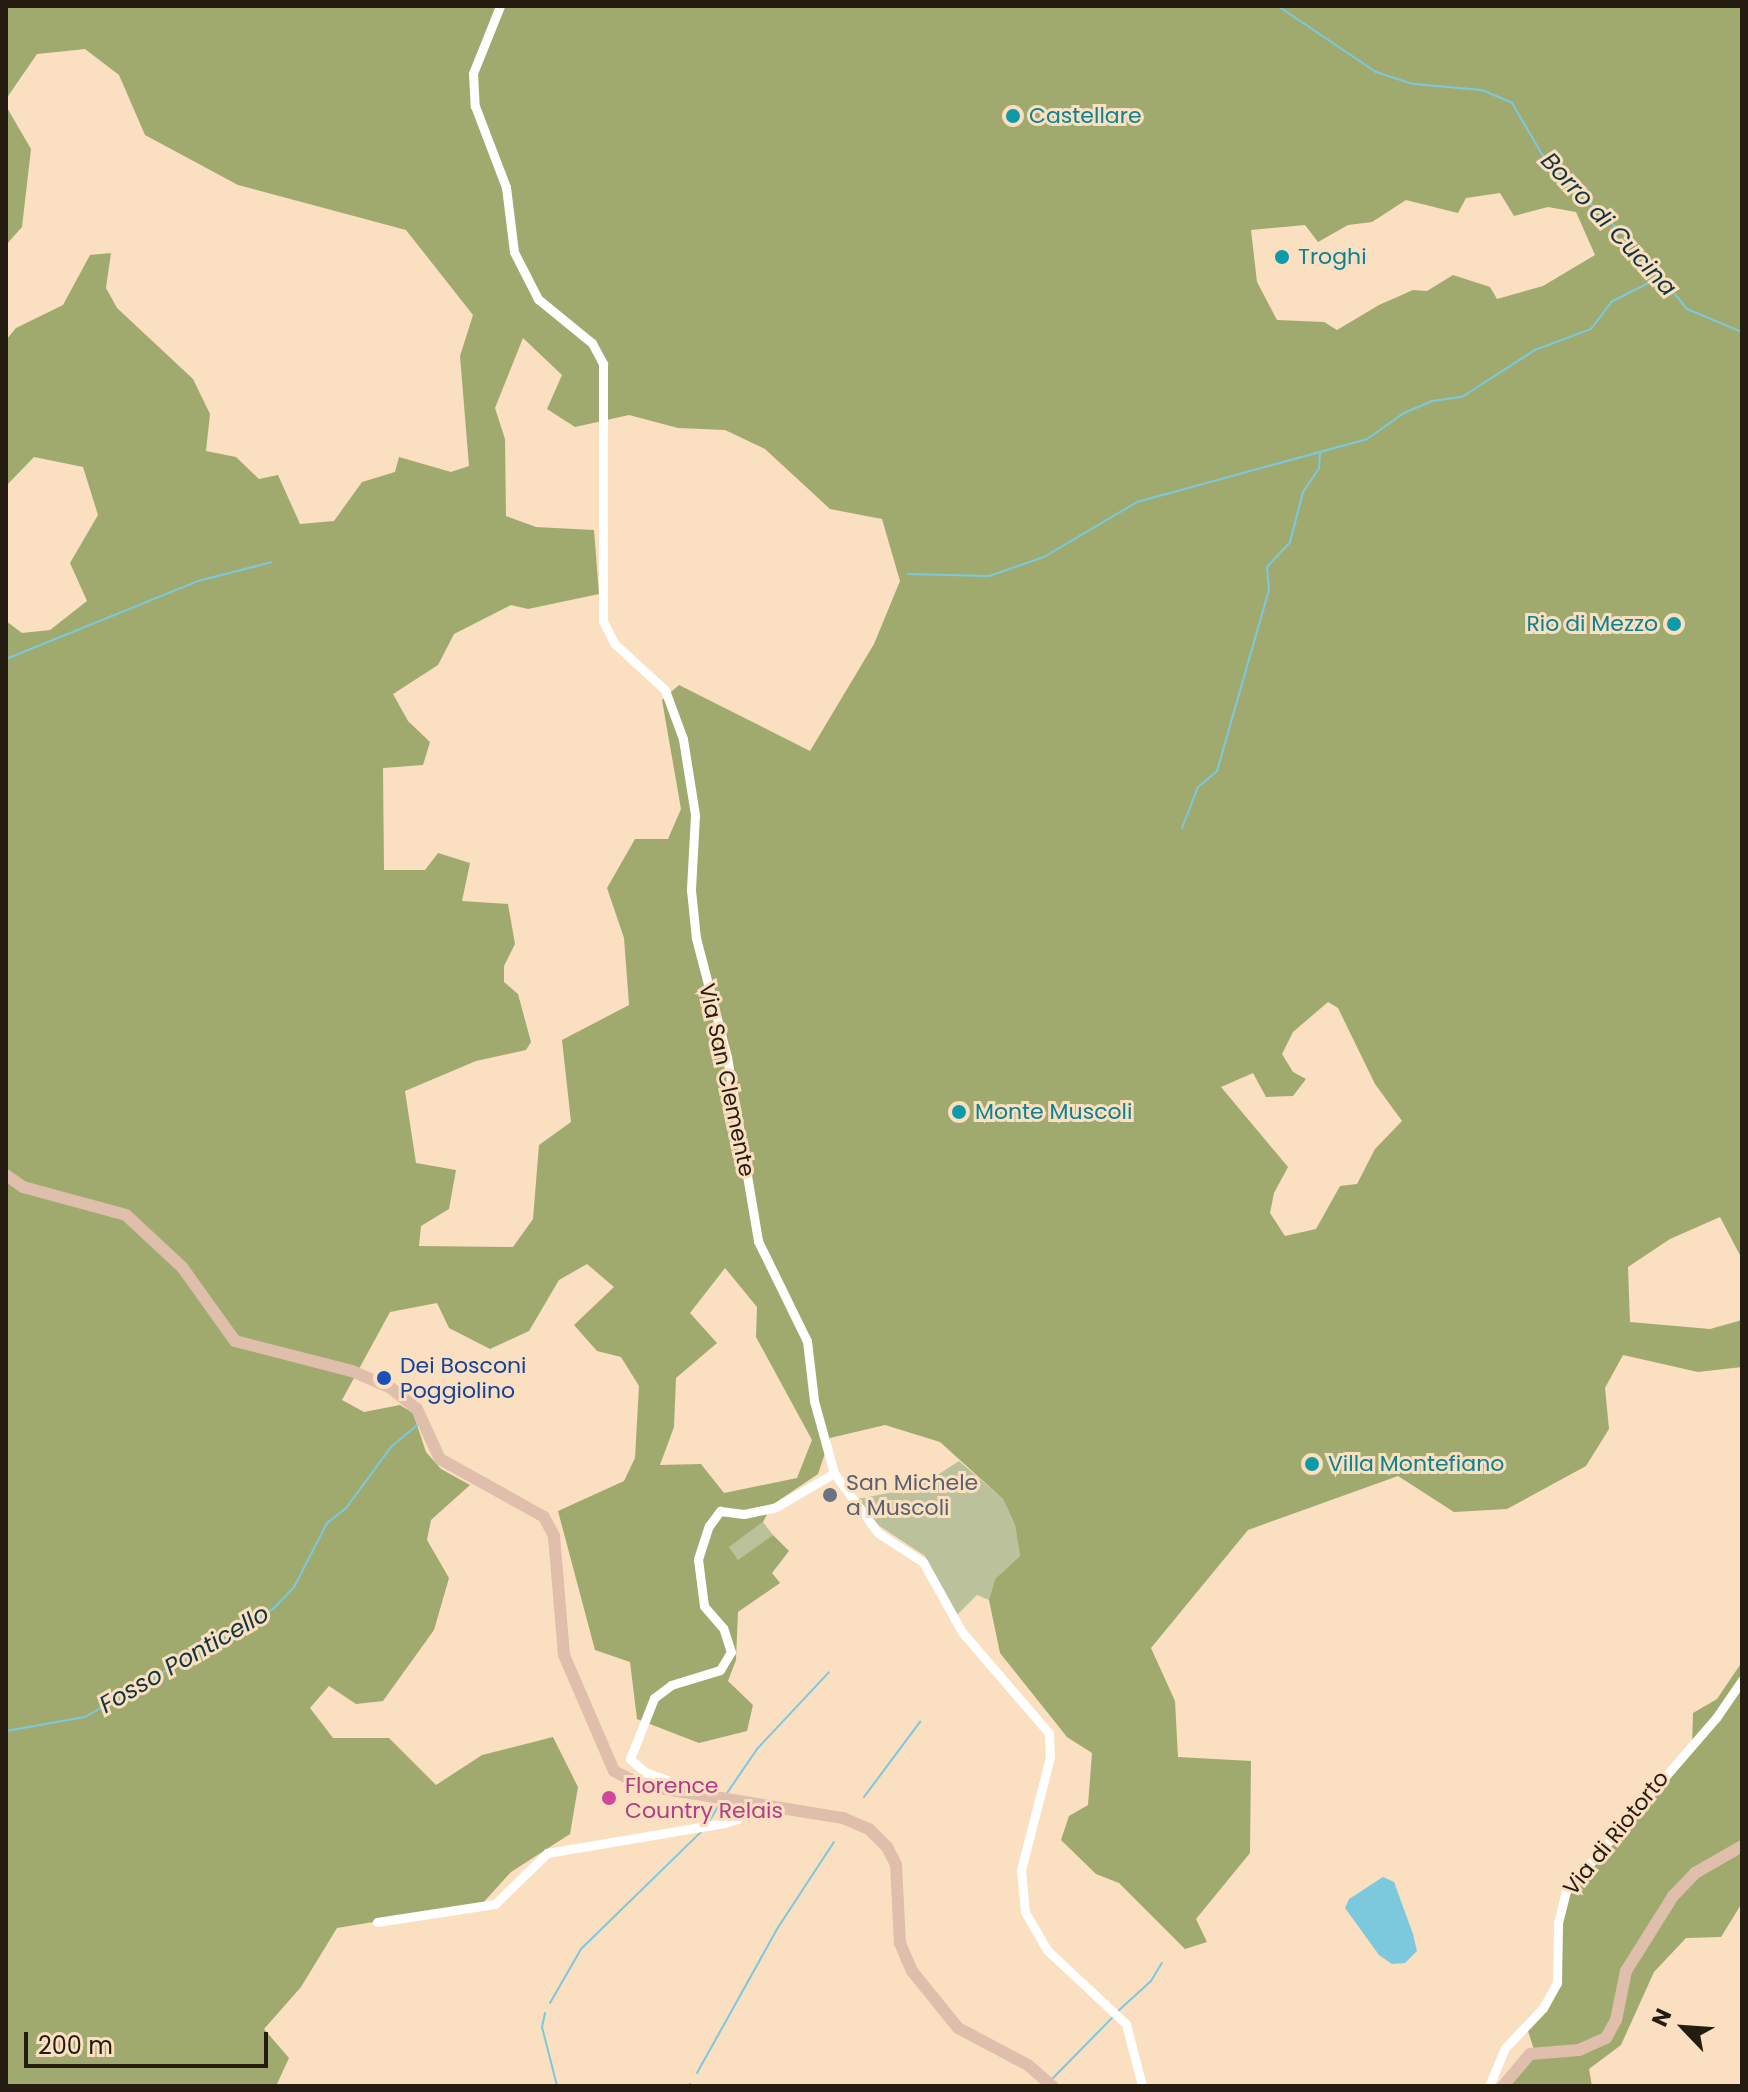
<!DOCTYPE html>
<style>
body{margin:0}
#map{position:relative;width:1748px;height:2092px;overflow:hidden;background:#fadfc1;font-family:Poppins,sans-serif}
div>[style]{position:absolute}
.green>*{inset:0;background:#bbc29b}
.forest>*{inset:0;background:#a0aa6f}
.water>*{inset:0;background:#7cc9de}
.stream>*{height:2px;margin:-1px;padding:0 1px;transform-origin:1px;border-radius:1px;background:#7cc9de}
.street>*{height:9px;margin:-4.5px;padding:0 4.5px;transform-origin:4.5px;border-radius:4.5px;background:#fff}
.secondary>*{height:12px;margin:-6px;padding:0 6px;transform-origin:6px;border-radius:6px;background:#dfbeab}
.dots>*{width:22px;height:22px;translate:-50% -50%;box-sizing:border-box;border:4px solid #fadfc1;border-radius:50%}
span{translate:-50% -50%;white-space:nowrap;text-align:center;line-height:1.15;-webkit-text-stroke:6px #fadfc1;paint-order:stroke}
.culture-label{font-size:22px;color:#0d838f}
.left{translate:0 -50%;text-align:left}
.right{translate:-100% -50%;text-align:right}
.street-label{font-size:22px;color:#251c11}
.transit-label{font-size:22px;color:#164399}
.worship-label{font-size:22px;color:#5b616d}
.hotel-label{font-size:22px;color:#b23c85}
.water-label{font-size:24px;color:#11363f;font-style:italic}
.frame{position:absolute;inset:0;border:8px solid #251c11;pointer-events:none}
.north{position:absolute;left:1644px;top:1988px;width:80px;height:80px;-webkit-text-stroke:6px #fadfc1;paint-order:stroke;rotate:295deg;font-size:22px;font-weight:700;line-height:32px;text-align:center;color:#251c11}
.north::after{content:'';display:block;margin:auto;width:28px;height:36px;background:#251c11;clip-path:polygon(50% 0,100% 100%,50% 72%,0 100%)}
.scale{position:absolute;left:24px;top:2032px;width:244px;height:36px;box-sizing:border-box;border:4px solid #251c11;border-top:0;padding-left:10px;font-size:24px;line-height:28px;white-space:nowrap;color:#251c11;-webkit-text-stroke:6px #fadfc1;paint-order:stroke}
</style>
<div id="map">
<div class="green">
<div style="clip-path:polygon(959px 1461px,1003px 1499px,1015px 1525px,1020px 1556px,995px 1579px,989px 1600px,977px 1595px,957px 1615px,925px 1556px,878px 1525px,858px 1499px,919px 1487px)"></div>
<div style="clip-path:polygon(763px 1522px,773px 1535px,738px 1561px,728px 1547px)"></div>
</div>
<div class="forest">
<div style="clip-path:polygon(evenodd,6px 6px,1742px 6px,1742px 1259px,1720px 1217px,1670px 1239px,1628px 1267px,1630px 1322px,1710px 1329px,1742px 1320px,1742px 1367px,1698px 1372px,1623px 1355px,1605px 1388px,1609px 1429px,1586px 1466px,1507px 1509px,1454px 1512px,1398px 1476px,1248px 1530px,1151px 1648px,1175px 1701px,1178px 1757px,1251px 1761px,1250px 1853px,1196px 1919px,1207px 1942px,1185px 1949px,1119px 1883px,1096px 1874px,1061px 1840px,1069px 1816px,1088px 1805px,1092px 1753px,1067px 1737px,1000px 1653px,989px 1600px,995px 1579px,1020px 1556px,1015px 1525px,1003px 1499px,940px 1442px,885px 1425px,830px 1438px,818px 1474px,772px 1505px,763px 1522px,729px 1547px,738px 1560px,773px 1535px,789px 1551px,772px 1573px,780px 1583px,738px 1612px,736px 1660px,728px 1681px,753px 1705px,747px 1731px,699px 1743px,637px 1719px,630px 1662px,595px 1650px,558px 1511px,624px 1481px,635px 1458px,639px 1386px,621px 1357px,597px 1351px,574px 1325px,614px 1287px,587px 1264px,559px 1280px,529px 1331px,490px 1349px,449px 1328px,437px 1303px,390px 1312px,342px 1400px,364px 1412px,400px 1405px,413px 1413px,426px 1452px,441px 1469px,470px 1485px,431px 1520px,427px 1540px,449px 1578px,434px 1630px,383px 1701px,356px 1704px,329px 1686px,310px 1708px,333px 1738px,389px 1738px,436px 1785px,482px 1755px,553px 1737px,578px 1787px,570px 1834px,511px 1872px,482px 1904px,337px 1928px,301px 1987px,264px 2029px,289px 2058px,276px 2086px,6px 2086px,6px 621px,22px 633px,50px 630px,87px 601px,70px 563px,98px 515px,83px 467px,34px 457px,6px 486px,6px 340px,16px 328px,63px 305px,90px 255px,111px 253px,106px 288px,117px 308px,193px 379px,210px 414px,206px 451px,236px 457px,259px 479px,278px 475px,300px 524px,334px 521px,362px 482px,395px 472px,399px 457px,451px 472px,469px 466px,460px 356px,473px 315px,406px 230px,238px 185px,145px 135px,119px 75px,85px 49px,37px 54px,6px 99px,6px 6px,1500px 193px,1514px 216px,1548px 207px,1576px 212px,1595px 255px,1543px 286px,1497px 299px,1490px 287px,1453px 275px,1427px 291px,1413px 290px,1379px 305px,1337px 330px,1324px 322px,1277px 320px,1257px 282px,1251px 230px,1305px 225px,1318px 242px,1348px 225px,1372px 222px,1406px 200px,1458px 213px,1466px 198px,1500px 193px,6px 6px,523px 338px,562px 375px,547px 409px,575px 427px,629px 415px,678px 428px,725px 430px,765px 449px,830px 509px,882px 519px,900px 581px,874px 644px,810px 751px,679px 685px,662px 700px,681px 809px,668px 839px,635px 839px,607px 888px,624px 938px,629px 1005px,562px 1040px,571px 1122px,539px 1145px,533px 1219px,513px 1247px,419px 1246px,421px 1226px,449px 1209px,456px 1170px,416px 1163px,405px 1091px,476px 1061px,526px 1050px,531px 1042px,518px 994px,504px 982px,504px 966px,515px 944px,508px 904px,462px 901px,470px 863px,438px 853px,425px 870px,384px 870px,383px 768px,423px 765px,430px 742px,408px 721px,393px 694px,438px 665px,454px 634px,511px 605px,528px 609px,599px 594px,594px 530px,536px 527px,506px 516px,505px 439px,495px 408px,523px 338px,6px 6px,1328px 1002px,1338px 1008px,1375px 1084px,1402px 1121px,1375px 1149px,1357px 1184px,1340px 1186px,1316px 1229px,1285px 1236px,1270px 1213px,1274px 1193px,1288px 1167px,1221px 1087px,1253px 1073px,1266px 1097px,1293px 1096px,1306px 1079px,1293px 1072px,1282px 1054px,1293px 1032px,1328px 1002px,6px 6px,725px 1268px,757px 1307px,756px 1337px,812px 1440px,797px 1478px,724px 1493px,701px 1464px,660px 1465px,674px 1427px,676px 1378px,717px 1343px,690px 1313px,725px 1268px)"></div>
<div style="clip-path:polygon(6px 106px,31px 149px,22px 227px,6px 245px)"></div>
<div style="clip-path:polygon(1742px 1662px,1742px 1903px,1721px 1937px,1686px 1938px,1654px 1972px,1621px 2045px,1589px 2069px,1592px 2086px,1507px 2086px,1536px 2056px,1528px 2031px,1561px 1986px,1562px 1919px,1571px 1889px,1692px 1748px,1693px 1713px,1717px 1699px)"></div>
</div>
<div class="water">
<div style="clip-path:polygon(1383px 1877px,1394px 1882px,1413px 1934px,1417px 1951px,1405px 1963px,1392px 1964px,1379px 1955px,1345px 1908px,1349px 1899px)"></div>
</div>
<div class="stream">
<div style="left:1278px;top:6px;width:118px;rotate:34deg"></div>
<div style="left:1376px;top:72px;width:40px;rotate:18deg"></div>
<div style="left:1414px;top:84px;width:68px;rotate:5deg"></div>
<div style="left:1482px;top:90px;width:33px;rotate:23deg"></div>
<div style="left:1512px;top:103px;width:69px;rotate:59.7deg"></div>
<div style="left:1547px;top:163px;width:123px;rotate:43deg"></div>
<div style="left:1637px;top:247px;width:80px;rotate:51.1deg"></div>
<div style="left:1687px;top:309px;width:60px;rotate:22.7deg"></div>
<div style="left:908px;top:574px;width:81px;rotate:1.4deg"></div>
<div style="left:989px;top:576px;width:58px;rotate:-19.1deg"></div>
<div style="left:1044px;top:557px;width:108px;rotate:-30.6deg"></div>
<div style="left:1137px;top:502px;width:238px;rotate:-15.3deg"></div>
<div style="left:1367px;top:439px;width:45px;rotate:-35.1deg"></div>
<div style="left:1404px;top:413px;width:30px;rotate:-23deg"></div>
<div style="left:1432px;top:401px;width:30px;rotate:-8deg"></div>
<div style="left:1462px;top:397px;width:87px;rotate:-32.8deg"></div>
<div style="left:1535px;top:350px;width:60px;rotate:-20.6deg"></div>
<div style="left:1591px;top:329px;width:34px;rotate:-53deg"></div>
<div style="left:1611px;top:302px;width:57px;rotate:-27deg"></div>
<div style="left:6px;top:659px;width:207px;rotate:-22.1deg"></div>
<div style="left:198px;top:581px;width:76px;rotate:-14.4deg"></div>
<div style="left:1182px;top:828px;width:44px;rotate:-68.7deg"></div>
<div style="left:1198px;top:787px;width:25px;rotate:-40deg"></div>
<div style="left:1217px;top:771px;width:188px;rotate:-74deg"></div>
<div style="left:1269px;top:590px;width:23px;rotate:-95deg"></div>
<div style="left:1267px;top:567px;width:34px;rotate:-47deg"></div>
<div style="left:1290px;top:542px;width:52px;rotate:-75.4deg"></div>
<div style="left:1303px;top:492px;width:29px;rotate:-56deg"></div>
<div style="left:1319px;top:468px;width:14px;rotate:-86deg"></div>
<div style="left:6px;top:1731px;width:80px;rotate:-10deg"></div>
<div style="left:85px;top:1717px;width:217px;rotate:-29.9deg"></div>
<div style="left:273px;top:1609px;width:30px;rotate:-46deg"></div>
<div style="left:294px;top:1587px;width:72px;rotate:-62.7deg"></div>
<div style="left:327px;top:1523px;width:24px;rotate:-38deg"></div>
<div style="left:346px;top:1508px;width:76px;rotate:-53.6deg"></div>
<div style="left:391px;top:1447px;width:34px;rotate:-40deg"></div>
<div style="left:727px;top:1793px;width:53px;rotate:-55.7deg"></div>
<div style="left:757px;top:1749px;width:105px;rotate:-46.9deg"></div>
<div style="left:864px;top:1797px;width:94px;rotate:-53.3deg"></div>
<div style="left:710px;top:1820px;width:21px;rotate:-59deg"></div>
<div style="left:550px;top:2003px;width:62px;rotate:-60.1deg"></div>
<div style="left:581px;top:1949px;width:172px;rotate:-44.3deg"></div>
<div style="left:1117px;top:2012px;width:46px;rotate:-42.4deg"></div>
<div style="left:1151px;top:1981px;width:21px;rotate:-59deg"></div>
<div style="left:545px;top:2013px;width:14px;rotate:102deg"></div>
<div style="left:542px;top:2027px;width:61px;rotate:75.7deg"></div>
<div style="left:697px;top:2073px;width:165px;rotate:-60.9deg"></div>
<div style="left:777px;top:1929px;width:104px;rotate:-56.8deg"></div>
<div style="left:1053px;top:2078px;width:86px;rotate:-45.5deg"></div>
<div style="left:688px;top:2086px;width:3px;rotate:-45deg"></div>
</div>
<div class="street">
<div style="left:500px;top:6px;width:72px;rotate:111.9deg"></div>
<div style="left:473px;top:73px;width:33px;rotate:87deg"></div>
<div style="left:475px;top:106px;width:87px;rotate:69.1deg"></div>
<div style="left:506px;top:187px;width:65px;rotate:83deg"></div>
<div style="left:514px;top:252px;width:53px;rotate:62.9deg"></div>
<div style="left:538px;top:299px;width:70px;rotate:39.2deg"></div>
<div style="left:592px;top:343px;width:24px;rotate:62deg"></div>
<div style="left:603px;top:364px;width:257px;rotate:90deg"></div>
<div style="left:603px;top:621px;width:25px;rotate:63deg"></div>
<div style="left:614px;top:643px;width:69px;rotate:42.7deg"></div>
<div style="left:665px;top:690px;width:52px;rotate:69.8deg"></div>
<div style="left:683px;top:739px;width:77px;rotate:81deg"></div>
<div style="left:695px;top:815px;width:75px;rotate:93.1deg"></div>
<div style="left:691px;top:890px;width:48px;rotate:84.1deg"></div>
<div style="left:696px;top:938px;width:123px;rotate:75.4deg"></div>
<div style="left:727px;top:1057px;width:187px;rotate:80.4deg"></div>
<div style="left:758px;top:1241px;width:111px;rotate:63.9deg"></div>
<div style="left:807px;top:1341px;width:60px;rotate:83.3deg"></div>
<div style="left:814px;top:1401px;width:75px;rotate:74.5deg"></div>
<div style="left:834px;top:1473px;width:74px;rotate:53.7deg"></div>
<div style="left:878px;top:1533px;width:54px;rotate:32.8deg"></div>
<div style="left:923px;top:1562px;width:80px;rotate:60.9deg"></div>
<div style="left:962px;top:1632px;width:133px;rotate:49.3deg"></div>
<div style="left:1049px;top:1733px;width:24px;rotate:88deg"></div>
<div style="left:1050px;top:1757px;width:117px;rotate:104.4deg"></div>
<div style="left:1021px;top:1870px;width:42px;rotate:84.6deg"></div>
<div style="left:1025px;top:1912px;width:44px;rotate:59.9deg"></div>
<div style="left:1047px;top:1950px;width:108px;rotate:43.1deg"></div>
<div style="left:1126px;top:2024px;width:64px;rotate:75.5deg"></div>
<div style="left:694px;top:1790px;width:52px;rotate:-159.8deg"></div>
<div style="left:645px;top:1772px;width:20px;rotate:-139deg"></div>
<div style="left:630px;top:1759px;width:66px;rotate:-68.5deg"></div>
<div style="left:654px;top:1698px;width:21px;rotate:-37deg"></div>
<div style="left:671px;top:1685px;width:51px;rotate:-17deg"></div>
<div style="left:720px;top:1670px;width:21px;rotate:-59deg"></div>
<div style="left:731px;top:1652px;width:25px;rotate:-108deg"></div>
<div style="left:723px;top:1628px;width:29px;rotate:-131deg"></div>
<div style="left:704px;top:1606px;width:47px;rotate:-97.3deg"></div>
<div style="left:698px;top:1559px;width:35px;rotate:-72deg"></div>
<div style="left:709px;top:1526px;width:19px;rotate:-54deg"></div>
<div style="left:720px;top:1511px;width:24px;rotate:7deg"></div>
<div style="left:744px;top:1514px;width:33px;rotate:-12deg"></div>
<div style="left:776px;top:1507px;width:67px;rotate:-30.4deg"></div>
<div style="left:377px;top:1922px;width:119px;rotate:-8.7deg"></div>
<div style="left:495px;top:1904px;width:73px;rotate:-44.4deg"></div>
<div style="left:547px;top:1853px;width:180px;rotate:-9.6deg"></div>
<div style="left:724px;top:1823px;width:14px;rotate:-17deg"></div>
<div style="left:737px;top:1819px;width:20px;rotate:-53deg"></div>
<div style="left:1489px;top:2086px;width:41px;rotate:-67.2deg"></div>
<div style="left:1505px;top:2048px;width:55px;rotate:-46.5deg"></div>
<div style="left:1543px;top:2008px;width:29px;rotate:-61deg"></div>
<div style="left:1557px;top:1983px;width:60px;rotate:-89deg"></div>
<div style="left:1558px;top:1923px;width:33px;rotate:-76deg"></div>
<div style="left:1566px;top:1891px;width:229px;rotate:-49.1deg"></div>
<div style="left:1716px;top:1718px;width:46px;rotate:-55.6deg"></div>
</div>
<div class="secondary">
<div style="left:6px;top:1175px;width:21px;rotate:35deg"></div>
<div style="left:23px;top:1187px;width:107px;rotate:15.2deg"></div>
<div style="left:126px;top:1215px;width:76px;rotate:42.9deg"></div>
<div style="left:182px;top:1267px;width:91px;rotate:54.4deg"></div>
<div style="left:235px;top:1341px;width:121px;rotate:14.4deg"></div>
<div style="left:352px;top:1371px;width:43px;rotate:23.6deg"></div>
<div style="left:391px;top:1388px;width:33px;rotate:39deg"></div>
<div style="left:417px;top:1409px;width:55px;rotate:65.3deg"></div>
<div style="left:440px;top:1459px;width:119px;rotate:29.1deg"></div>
<div style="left:544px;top:1517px;width:21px;rotate:62deg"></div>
<div style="left:554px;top:1536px;width:119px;rotate:85.2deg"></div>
<div style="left:564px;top:1655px;width:126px;rotate:66.7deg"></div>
<div style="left:614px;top:1771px;width:30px;rotate:27deg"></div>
<div style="left:641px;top:1785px;width:205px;rotate:9.3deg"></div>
<div style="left:843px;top:1818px;width:28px;rotate:23deg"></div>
<div style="left:869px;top:1829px;width:25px;rotate:45deg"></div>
<div style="left:887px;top:1847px;width:20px;rotate:63deg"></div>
<div style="left:896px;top:1865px;width:78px;rotate:87.1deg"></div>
<div style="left:900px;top:1943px;width:30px;rotate:67deg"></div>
<div style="left:912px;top:1971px;width:73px;rotate:51.1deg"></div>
<div style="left:958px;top:2028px;width:79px;rotate:27.9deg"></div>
<div style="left:1028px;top:2065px;width:32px;rotate:41deg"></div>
<div style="left:1503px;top:2086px;width:42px;rotate:-49.8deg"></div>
<div style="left:1530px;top:2054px;width:49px;rotate:-4.7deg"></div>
<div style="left:1579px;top:2050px;width:30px;rotate:-24deg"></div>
<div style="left:1606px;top:2038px;width:21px;rotate:-61deg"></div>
<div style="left:1616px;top:2020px;width:50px;rotate:-78.5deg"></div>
<div style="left:1626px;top:1971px;width:89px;rotate:-57.9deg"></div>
<div style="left:1673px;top:1896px;width:32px;rotate:-46deg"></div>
<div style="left:1695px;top:1873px;width:54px;rotate:-29.9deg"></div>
</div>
<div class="dots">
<div style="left:1013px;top:116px;background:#0f9aa8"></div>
<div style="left:1282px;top:257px;background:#0f9aa8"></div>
<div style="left:1674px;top:624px;background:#0f9aa8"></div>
<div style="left:959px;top:1112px;background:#0f9aa8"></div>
<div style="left:384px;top:1378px;background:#1a4fb4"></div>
<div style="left:1312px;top:1464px;background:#0f9aa8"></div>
<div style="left:830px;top:1495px;background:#6b7280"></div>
<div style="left:609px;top:1798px;background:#d1479c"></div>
</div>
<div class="culture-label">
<span class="left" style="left:1029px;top:116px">Castellare</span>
<span class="left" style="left:1298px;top:257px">Troghi</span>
<span class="right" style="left:1658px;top:624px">Rio di Mezzo</span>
<span class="left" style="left:975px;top:1112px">Monte Muscoli</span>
<span class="left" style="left:1328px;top:1464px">Villa Montefiano</span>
</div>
<div class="street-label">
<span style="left:727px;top:1080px;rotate:78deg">Via San Clemente</span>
<span style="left:1616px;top:1833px;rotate:-51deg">Via di Riotorto</span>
</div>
<div class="transit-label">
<span class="left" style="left:400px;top:1378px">Dei Bosconi<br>Poggiolino</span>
</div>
<div class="worship-label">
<span class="left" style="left:846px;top:1495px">San Michele<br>a Muscoli</span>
</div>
<div class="hotel-label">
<span class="left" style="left:625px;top:1798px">Florence<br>Country Relais</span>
</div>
<div class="water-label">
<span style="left:1609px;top:224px;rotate:47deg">Borro di Cucina</span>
<span style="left:184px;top:1659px;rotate:-30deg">Fosso Ponticello</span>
</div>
<div class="frame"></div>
<div class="north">N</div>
<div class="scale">200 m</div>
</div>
